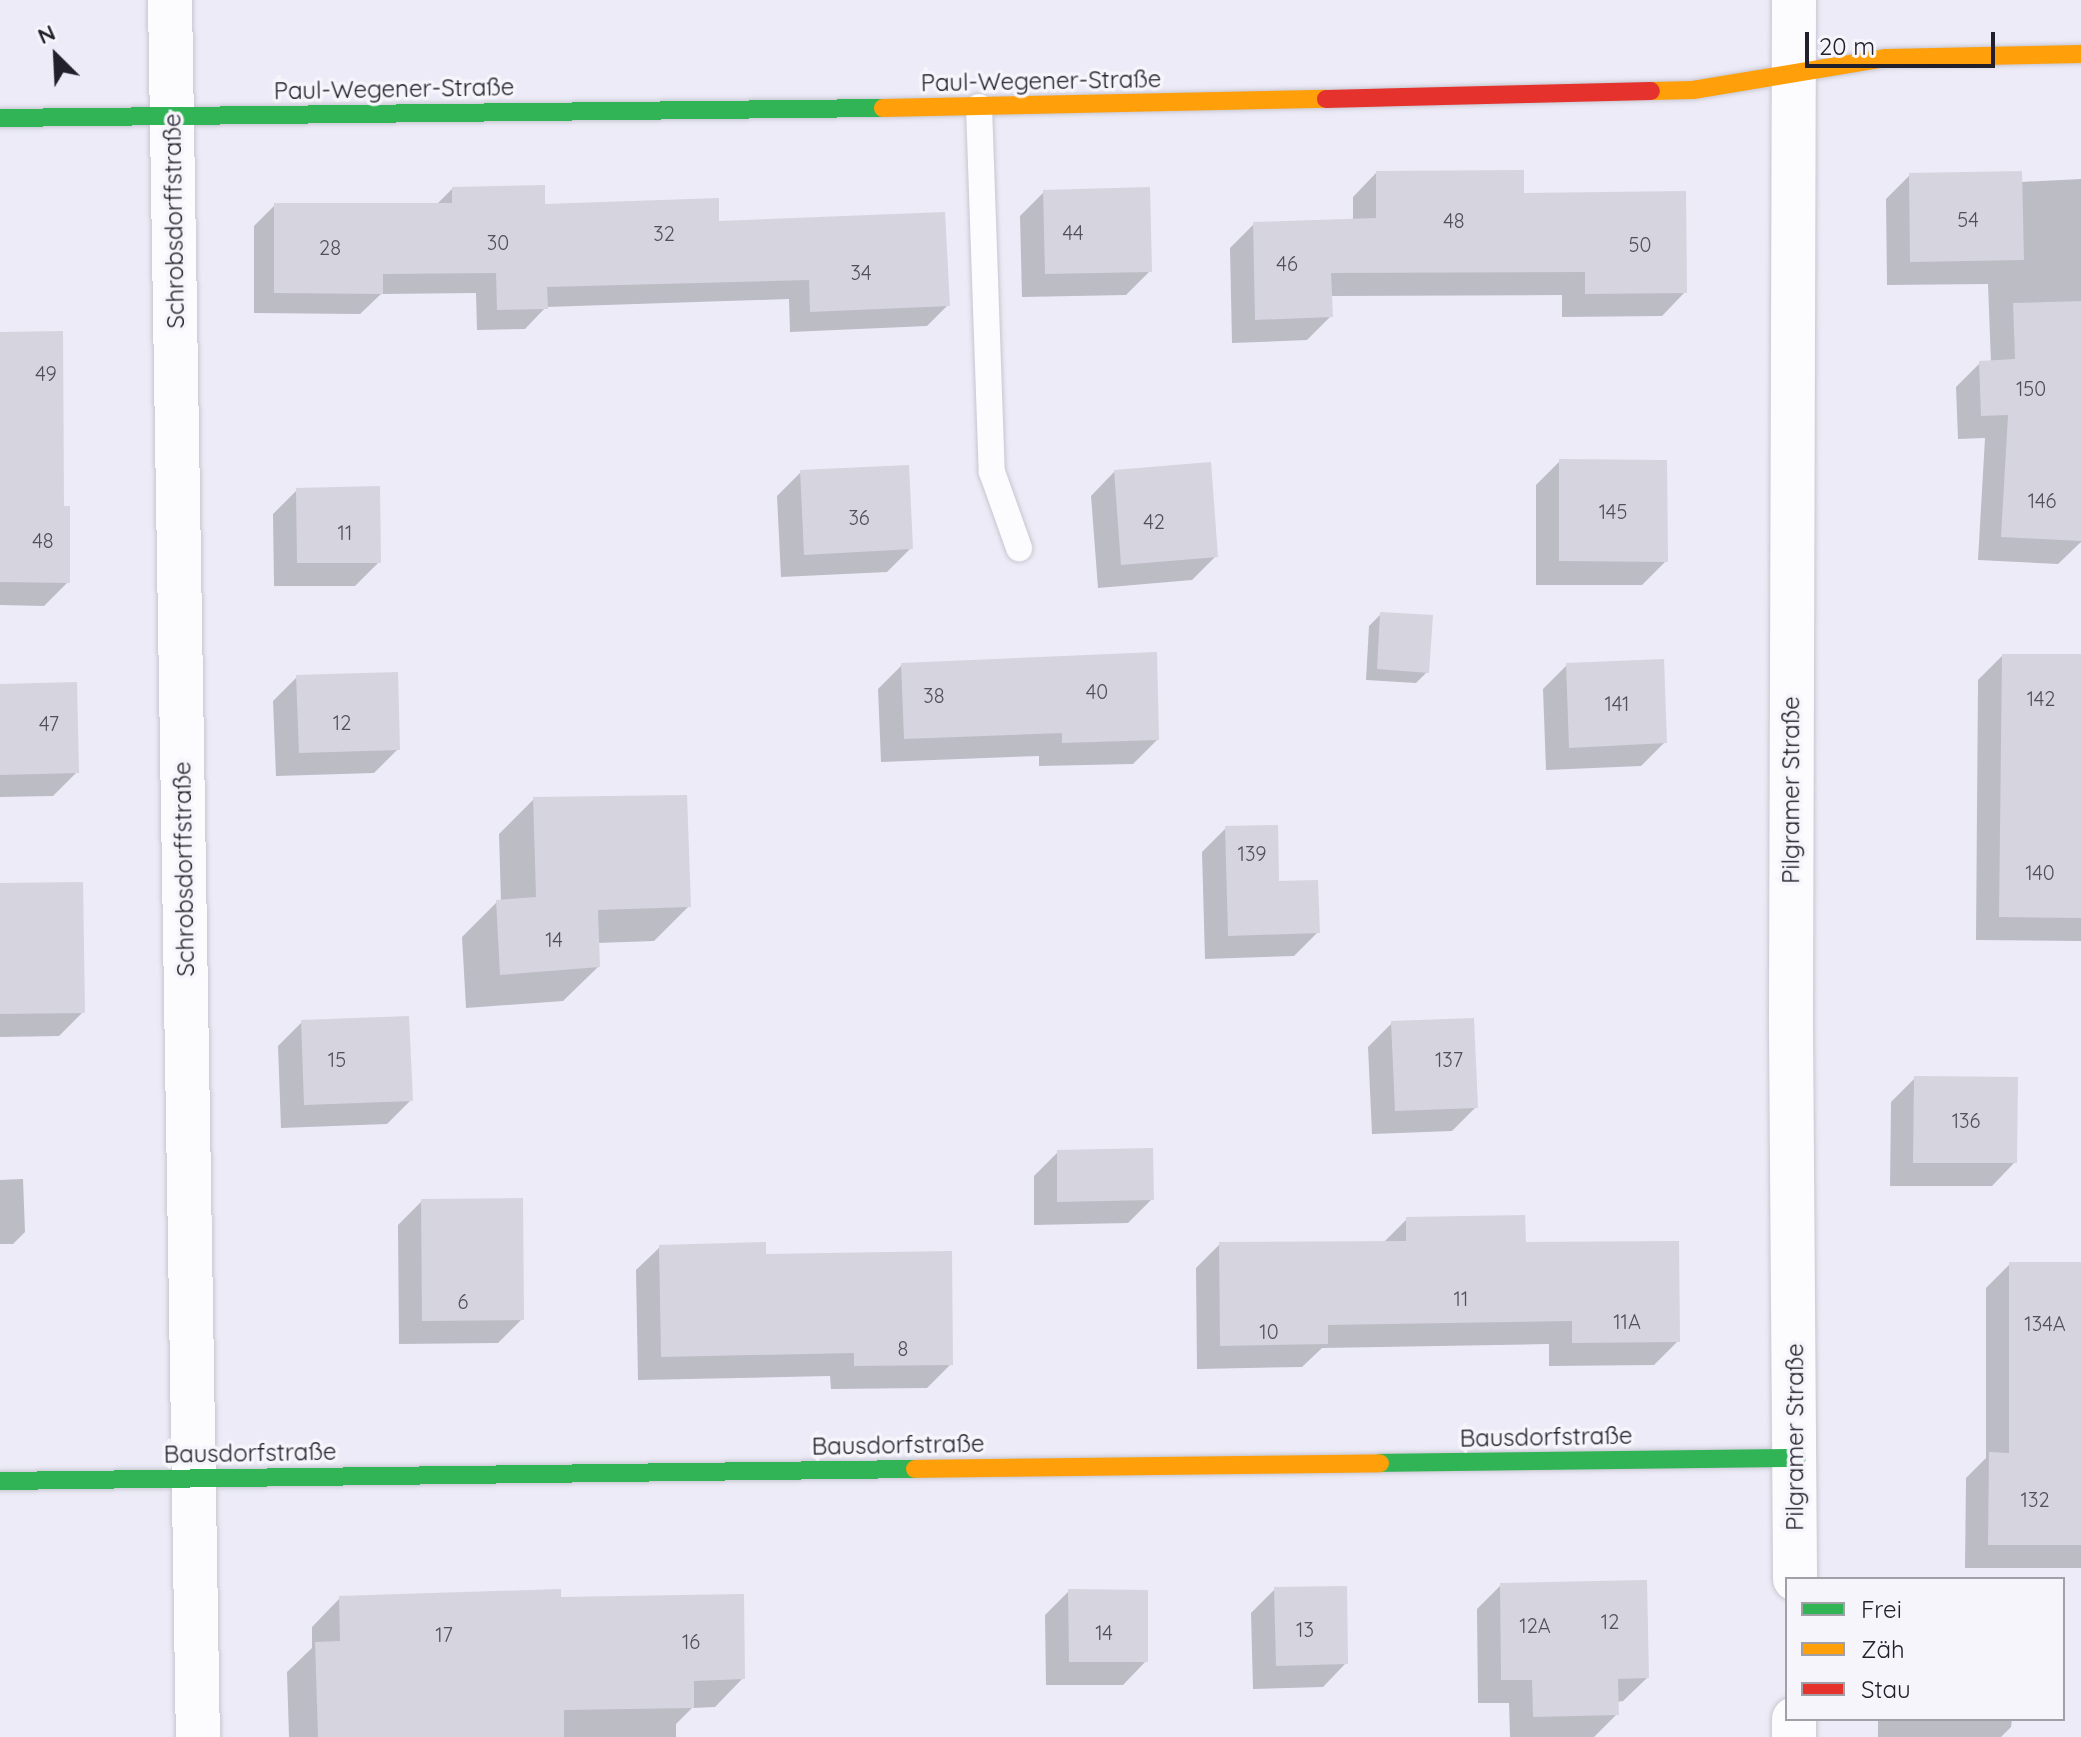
<!DOCTYPE html>
<meta charset="utf-8">
<style>
body{margin:0}
#map{position:relative;width:2081px;height:1737px;overflow:hidden;background:#ecebf7;font-family:Quicksand,sans-serif}
div>[style]{position:absolute}
.shadow>*{inset:0;background:#0003}
.building>*{inset:0;background:#d6d4de}
.roads{filter:drop-shadow(0 0 2px #c7c6d0) drop-shadow(0 0 2px #c7c6d0)}
.lane>*{height:26px;margin:-13px;padding:0 13px;transform-origin:13px;border-radius:13px;background:#fcfcfe}
.street>*{height:44px;margin:-22px;padding:0 22px;transform-origin:22px;border-radius:22px;background:#fcfcfe}
.fast>*{height:18px;margin:-9px;padding:0 9px;transform-origin:9px;border-radius:9px;background:#30b455}
.slow>*{height:18px;margin:-9px;padding:0 9px;transform-origin:9px;border-radius:9px;background:#ff9f0a}
.jam>*{height:18px;margin:-9px;padding:0 9px;transform-origin:9px;border-radius:9px;background:#e5322d}
span{translate:-50% -50%;white-space:nowrap;text-align:center;line-height:1.15;-webkit-text-stroke:7px #f6f5fb;paint-order:stroke}
.number-label{font-size:20px;color:#514f59}
.number-label span{-webkit-text-stroke-width:0}
.street-label{font-size:24px;color:#22202a}
.legend{position:absolute;left:1785px;top:1577px;width:280px;height:144px;box-sizing:border-box;background:#f6f5fb;border:2px solid #a1a0a7;margin:0;padding:10px 14px;list-style:none;font-size:24px;color:#22202a}
.legend li{display:flex;align-items:center;gap:16px;height:40px}
.legend b{width:40px;border:2px solid #a1a0a7}
.north{position:absolute;left:16px;top:16px;width:80px;height:80px;-webkit-text-stroke:6px #f6f5fb;paint-order:stroke;rotate:336deg;font-size:22px;font-weight:700;line-height:32px;text-align:center;color:#22202a}
.north::after{content:'';display:block;margin:auto;width:28px;height:36px;background:#22202a;clip-path:polygon(50% 0,100% 100%,50% 72%,0 100%)}
.scale{position:absolute;left:1805px;top:32px;width:190px;height:36px;box-sizing:border-box;border:4px solid #22202a;border-top:0;padding-left:10px;font-size:24px;line-height:28px;white-space:nowrap;color:#22202a;-webkit-text-stroke:6px #f6f5fb;paint-order:stroke}
</style>
<div id="map">
<div class="shadow">
<div style="clip-path:polygon(1376px 173px,1685px 292px,1662px 316px,1562px 317px,1562px 295px,1330px 296px,1331px 316px,1307px 340px,1232px 343px,1230px 248px,1254px 224px,1353px 220px,1353px 197px)"></div>
<div style="clip-path:polygon(1910px 175px,2021px 182px,2081px 179px,2081px 542px,2058px 564px,1978px 560px,1985px 438px,1958px 439px,1956px 387px,1980px 363px,1991px 363px,1988px 284px,1887px 285px,1886px 199px)"></div>
<div style="clip-path:polygon(452px 189px,544px 206px,948px 305px,927px 326px,790px 332px,789px 299px,546px 307px,525px 329px,477px 330px,476px 293px,381px 294px,360px 314px,254px 313px,254px 226px,275px 205px,436px 205px)"></div>
<div style="clip-path:polygon(1044px 192px,1150px 271px,1126px 295px,1022px 297px,1020px 216px)"></div>
<div style="clip-path:polygon(0 334px,62px 508px,68px 582px,44px 606px,0 605px)"></div>
<div style="clip-path:polygon(1560px 461px,1666px 561px,1642px 585px,1536px 585px,1536px 485px)"></div>
<div style="clip-path:polygon(801px 472px,911px 548px,887px 572px,781px 577px,777px 496px)"></div>
<div style="clip-path:polygon(1114px 472px,1216px 556px,1192px 580px,1098px 588px,1091px 496px)"></div>
<div style="clip-path:polygon(297px 490px,379px 562px,355px 586px,274px 586px,273px 514px)"></div>
<div style="clip-path:polygon(1381px 614px,1427px 672px,1416px 683px,1366px 680px,1369px 626px)"></div>
<div style="clip-path:polygon(2002px 656px,2081px 656px,2081px 941px,1976px 940px,1978px 680px)"></div>
<div style="clip-path:polygon(902px 665px,1157px 740px,1133px 764px,1039px 766px,1039px 756px,881px 762px,878px 689px)"></div>
<div style="clip-path:polygon(1567px 665px,1665px 742px,1641px 766px,1546px 770px,1543px 689px)"></div>
<div style="clip-path:polygon(297px 677px,398px 749px,374px 773px,276px 776px,273px 701px)"></div>
<div style="clip-path:polygon(0 686px,77px 772px,53px 796px,0 797px)"></div>
<div style="clip-path:polygon(534px 799px,689px 906px,654px 941px,597px 943px,598px 967px,563px 1001px,466px 1008px,462px 937px,497px 902px,501px 902px,499px 834px)"></div>
<div style="clip-path:polygon(1226px 828px,1318px 932px,1294px 956px,1205px 959px,1202px 852px)"></div>
<div style="clip-path:polygon(0 885px,83px 1012px,59px 1036px,0 1037px)"></div>
<div style="clip-path:polygon(302px 1022px,411px 1100px,387px 1124px,281px 1128px,278px 1046px)"></div>
<div style="clip-path:polygon(1392px 1023px,1476px 1107px,1452px 1131px,1372px 1134px,1368px 1047px)"></div>
<div style="clip-path:polygon(1915px 1078px,2015px 1162px,1992px 1186px,1890px 1186px,1891px 1102px)"></div>
<div style="clip-path:polygon(1058px 1152px,1152px 1199px,1128px 1223px,1034px 1225px,1034px 1176px)"></div>
<div style="clip-path:polygon(23px 1179px,25px 1232px,13px 1244px,0 1244px,0 1180px)"></div>
<div style="clip-path:polygon(422px 1201px,522px 1319px,498px 1343px,399px 1344px,398px 1225px)"></div>
<div style="clip-path:polygon(1407px 1219px,1524px 1244px,1678px 1341px,1654px 1365px,1549px 1366px,1549px 1344px,1322px 1348px,1302px 1367px,1197px 1369px,1196px 1268px,1220px 1244px,1383px 1243px)"></div>
<div style="clip-path:polygon(660px 1247px,764px 1256px,951px 1364px,927px 1388px,831px 1389px,830px 1376px,638px 1380px,636px 1270px)"></div>
<div style="clip-path:polygon(2010px 1264px,2081px 1264px,2081px 1568px,1965px 1568px,1966px 1478px,1986px 1458px,1986px 1288px)"></div>
<div style="clip-path:polygon(1501px 1585px,1647px 1678px,1623px 1701px,1617px 1702px,1617px 1714px,1594px 1737px,1510px 1737px,1509px 1703px,1478px 1703px,1477px 1609px)"></div>
<div style="clip-path:polygon(1275px 1589px,1346px 1663px,1323px 1687px,1253px 1689px,1251px 1613px)"></div>
<div style="clip-path:polygon(1069px 1591px,1146px 1661px,1123px 1685px,1046px 1685px,1045px 1615px)"></div>
<div style="clip-path:polygon(340px 1598px,559px 1599px,743px 1678px,715px 1707px,692px 1708px,676px 1724px,676px 1737px,289px 1737px,287px 1672px,312px 1648px,312px 1627px)"></div>
<div style="clip-path:polygon(1878px 1719px,2012px 1719px,2011px 1727px,2001px 1737px,1878px 1737px)"></div>
</div>
<div class="building">
<div style="clip-path:polygon(1524px 170px,1524px 193px,1686px 191px,1687px 293px,1585px 294px,1585px 272px,1331px 273px,1333px 317px,1255px 320px,1253px 222px,1376px 218px,1376px 171px)"></div>
<div style="clip-path:polygon(2022px 171px,2024px 260px,1910px 262px,1909px 173px)"></div>
<div style="clip-path:polygon(545px 185px,545px 204px,719px 198px,719px 221px,945px 212px,950px 306px,810px 312px,809px 280px,547px 287px,548px 309px,497px 310px,496px 273px,383px 274px,383px 294px,274px 293px,274px 203px,452px 203px,452px 187px)"></div>
<div style="clip-path:polygon(1150px 187px,1152px 272px,1045px 274px,1043px 190px)"></div>
<div style="clip-path:polygon(2081px 301px,2081px 541px,2001px 537px,2008px 415px,1981px 416px,1979px 361px,2015px 359px,2013px 303px)"></div>
<div style="clip-path:polygon(63px 331px,64px 506px,70px 506px,70px 583px,0 582px,0 332px)"></div>
<div style="clip-path:polygon(1559px 459px,1667px 460px,1668px 562px,1559px 561px)"></div>
<div style="clip-path:polygon(1211px 462px,1218px 557px,1121px 565px,1114px 470px)"></div>
<div style="clip-path:polygon(909px 465px,913px 549px,804px 555px,800px 470px)"></div>
<div style="clip-path:polygon(380px 486px,381px 563px,297px 563px,296px 488px)"></div>
<div style="clip-path:polygon(1380px 612px,1433px 615px,1429px 673px,1377px 669px)"></div>
<div style="clip-path:polygon(1157px 652px,1159px 740px,1062px 743px,1062px 733px,904px 739px,901px 663px)"></div>
<div style="clip-path:polygon(2002px 654px,2081px 654px,2081px 918px,1999px 917px)"></div>
<div style="clip-path:polygon(1664px 659px,1667px 743px,1569px 748px,1566px 663px)"></div>
<div style="clip-path:polygon(398px 672px,400px 750px,299px 753px,296px 675px)"></div>
<div style="clip-path:polygon(77px 682px,79px 773px,0 775px,0 684px)"></div>
<div style="clip-path:polygon(687px 795px,691px 907px,598px 910px,600px 967px,500px 975px,496px 900px,536px 897px,533px 797px)"></div>
<div style="clip-path:polygon(1278px 825px,1279px 881px,1318px 880px,1320px 933px,1228px 936px,1225px 826px)"></div>
<div style="clip-path:polygon(83px 882px,85px 1013px,0 1014px,0 883px)"></div>
<div style="clip-path:polygon(409px 1016px,413px 1101px,304px 1105px,301px 1020px)"></div>
<div style="clip-path:polygon(1474px 1018px,1478px 1108px,1395px 1111px,1391px 1021px)"></div>
<div style="clip-path:polygon(1914px 1076px,2018px 1077px,2017px 1163px,1913px 1163px)"></div>
<div style="clip-path:polygon(1153px 1148px,1154px 1200px,1057px 1202px,1057px 1150px)"></div>
<div style="clip-path:polygon(523px 1198px,524px 1320px,422px 1321px,421px 1199px)"></div>
<div style="clip-path:polygon(1525px 1215px,1526px 1242px,1679px 1241px,1680px 1342px,1572px 1343px,1572px 1321px,1328px 1325px,1328px 1344px,1220px 1346px,1219px 1242px,1406px 1241px,1406px 1217px)"></div>
<div style="clip-path:polygon(766px 1242px,766px 1254px,952px 1251px,953px 1365px,854px 1366px,854px 1353px,661px 1357px,659px 1245px)"></div>
<div style="clip-path:polygon(2009px 1262px,2081px 1262px,2081px 1545px,1988px 1545px,1989px 1452px,2009px 1453px)"></div>
<div style="clip-path:polygon(1647px 1580px,1649px 1678px,1618px 1679px,1619px 1715px,1533px 1717px,1532px 1680px,1501px 1680px,1500px 1583px)"></div>
<div style="clip-path:polygon(1347px 1586px,1348px 1664px,1276px 1666px,1274px 1587px)"></div>
<div style="clip-path:polygon(561px 1589px,561px 1597px,744px 1594px,745px 1679px,694px 1681px,694px 1708px,564px 1710px,564px 1737px,318px 1737px,315px 1642px,340px 1641px,339px 1596px)"></div>
<div style="clip-path:polygon(1068px 1589px,1148px 1590px,1148px 1662px,1069px 1662px)"></div>
</div>
<div class="roads">
<div class="lane">
<div style="left:979px;top:107px;width:365px;rotate:88deg"></div>
<div style="left:992px;top:472px;width:81px;rotate:70.4deg"></div>
</div>
<div class="street">
<div style="left:170px;top:0;width:1737px;rotate:89.08deg"></div>
<div style="left:1794px;top:0;width:1027px;rotate:90.17deg"></div>
<div style="left:1791px;top:1027px;width:552px;rotate:89.58deg"></div>
<div style="left:1794px;top:1737px;width:18px;rotate:-90deg"></div>
</div>
<div class="fast">
<div style="left:0;top:118px;width:883px;rotate:-0.65deg"></div>
<div style="left:1380px;top:1463px;width:417px;rotate:-0.7deg"></div>
<div style="left:0;top:1481px;width:915px;rotate:-0.75deg"></div>
</div>
<div class="slow">
<div style="left:1651px;top:91px;width:42px;rotate:-1.4deg"></div>
<div style="left:1693px;top:90px;width:196px;rotate:-9.4deg"></div>
<div style="left:1886px;top:58px;width:195px;rotate:-1.2deg"></div>
<div style="left:883px;top:108px;width:443px;rotate:-1.2deg"></div>
<div style="left:915px;top:1469px;width:465px;rotate:-0.7deg"></div>
</div>
<div class="jam">
<div style="left:1326px;top:99px;width:325px;rotate:-1.4deg"></div>
</div>
</div>
<div class="number-label">
<span style="left:1968px;top:219px">54</span>
<span style="left:1454px;top:220px">48</span>
<span style="left:1073px;top:232px">44</span>
<span style="left:664px;top:233px">32</span>
<span style="left:498px;top:242px">30</span>
<span style="left:1640px;top:244px">50</span>
<span style="left:330px;top:247px">28</span>
<span style="left:1287px;top:263px">46</span>
<span style="left:861px;top:272px">34</span>
<span style="left:46px;top:373px">49</span>
<span style="left:2031px;top:388px">150</span>
<span style="left:2042px;top:500px">146</span>
<span style="left:1613px;top:511px">145</span>
<span style="left:859px;top:517px">36</span>
<span style="left:1154px;top:521px">42</span>
<span style="left:345px;top:532px">11</span>
<span style="left:43px;top:540px">48</span>
<span style="left:1097px;top:691px">40</span>
<span style="left:934px;top:695px">38</span>
<span style="left:2041px;top:698px">142</span>
<span style="left:1617px;top:703px">141</span>
<span style="left:342px;top:722px">12</span>
<span style="left:49px;top:723px">47</span>
<span style="left:1252px;top:853px">139</span>
<span style="left:2040px;top:872px">140</span>
<span style="left:554px;top:939px">14</span>
<span style="left:337px;top:1059px">15</span>
<span style="left:1449px;top:1059px">137</span>
<span style="left:1966px;top:1120px">136</span>
<span style="left:1461px;top:1298px">11</span>
<span style="left:463px;top:1301px">6</span>
<span style="left:1627px;top:1321px">11A</span>
<span style="left:2045px;top:1323px">134A</span>
<span style="left:1269px;top:1331px">10</span>
<span style="left:903px;top:1348px">8</span>
<span style="left:2035px;top:1499px">132</span>
<span style="left:1610px;top:1621px">12</span>
<span style="left:1535px;top:1625px">12A</span>
<span style="left:1305px;top:1629px">13</span>
<span style="left:1104px;top:1632px">14</span>
<span style="left:444px;top:1634px">17</span>
<span style="left:691px;top:1641px">16</span>
</div>
<div class="street-label">
<span style="left:1041px;top:81px;rotate:-1deg">Paul-Wegener-Straße</span>
<span style="left:394px;top:89px;rotate:-1deg">Paul-Wegener-Straße</span>
<span style="left:174px;top:221px;rotate:-91deg">Schrobsdorffstraße</span>
<span style="left:1791px;top:790px;rotate:-90deg">Pilgramer Straße</span>
<span style="left:184px;top:869px;rotate:-91deg">Schrobsdorffstraße</span>
<span style="left:1546px;top:1437px;rotate:-1deg">Bausdorfstraße</span>
<span style="left:1795px;top:1437px;rotate:-90deg">Pilgramer Straße</span>
<span style="left:898px;top:1445px;rotate:-1deg">Bausdorfstraße</span>
<span style="left:250px;top:1453px;rotate:-1deg">Bausdorfstraße</span>
</div>
<ul class="legend">
<li><b style="height:10px;background:#30b455"></b>Frei</li>
<li><b style="height:10px;background:#ff9f0a"></b>Zäh</li>
<li><b style="height:10px;background:#e5322d"></b>Stau</li>
</ul>
<div class="north">N</div>
<div class="scale">20 m</div>
</div>
